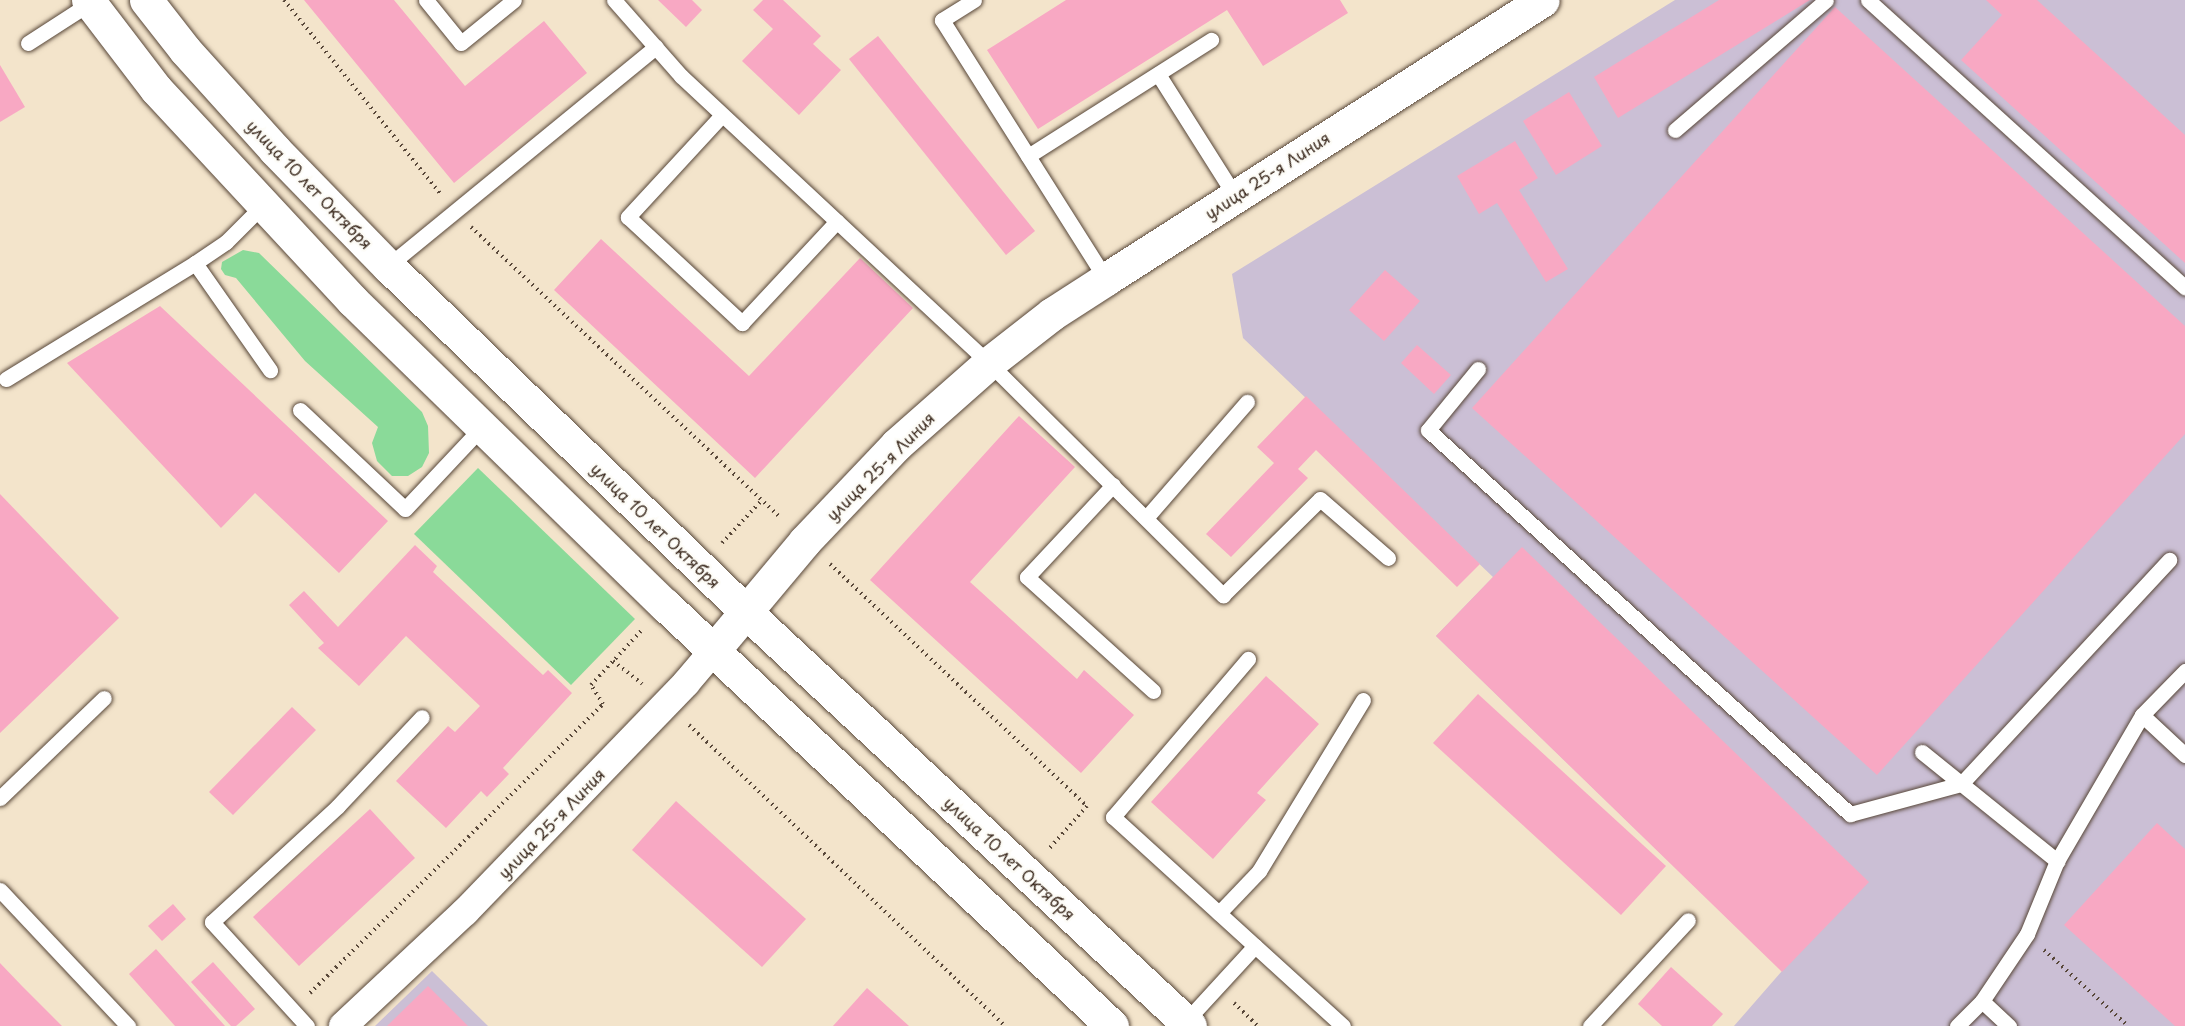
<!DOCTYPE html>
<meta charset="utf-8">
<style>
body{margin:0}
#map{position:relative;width:2185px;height:1026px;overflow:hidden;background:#f3e4cb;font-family:"Playpen Sans",sans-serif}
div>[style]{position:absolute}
.industrial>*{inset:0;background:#cbbfd5}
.green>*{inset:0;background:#8ada99}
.building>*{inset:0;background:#f8a8c3}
.path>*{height:4px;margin-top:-2px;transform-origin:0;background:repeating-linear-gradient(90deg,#574638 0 1.5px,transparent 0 6px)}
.roads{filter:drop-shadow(0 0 2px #574638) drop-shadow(0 0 2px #574638)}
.service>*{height:15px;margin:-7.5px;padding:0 7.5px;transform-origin:7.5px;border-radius:7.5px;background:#fff}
.minor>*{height:28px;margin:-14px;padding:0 14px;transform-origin:14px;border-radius:14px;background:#fff}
.secondary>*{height:33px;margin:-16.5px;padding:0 16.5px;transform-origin:16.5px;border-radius:16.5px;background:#fff}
.primary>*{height:33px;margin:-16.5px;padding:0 16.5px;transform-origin:16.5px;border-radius:16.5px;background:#fff}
span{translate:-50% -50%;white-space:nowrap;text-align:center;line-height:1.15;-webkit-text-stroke:5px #fdfcf7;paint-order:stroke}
.street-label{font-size:16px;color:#3b2a1e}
</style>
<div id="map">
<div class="industrial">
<div style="clip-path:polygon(1675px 0,2185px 0,2185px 1026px,1734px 1026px,1782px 971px,1436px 636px,1493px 577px,1243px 338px,1232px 274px)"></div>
<div style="clip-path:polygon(432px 971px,488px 1026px,375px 1026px)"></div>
</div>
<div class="green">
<div style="clip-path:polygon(243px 250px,259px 253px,422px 412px,428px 426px,429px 453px,422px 467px,408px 476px,392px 476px,377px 461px,372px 443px,378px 427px,305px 361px,236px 278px,225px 275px,221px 269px,222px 262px)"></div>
<div style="clip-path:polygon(478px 468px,635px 619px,571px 685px,414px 534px)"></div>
</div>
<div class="building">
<div style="clip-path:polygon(304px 0,394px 0,465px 86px,544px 21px,587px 73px,454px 183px)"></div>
<div style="clip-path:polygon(658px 0,692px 0,702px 10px,686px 27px)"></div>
<div style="clip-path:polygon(763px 0,783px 0,821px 36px,813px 44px,841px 70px,799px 115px,742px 61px,773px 29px,753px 10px)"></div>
<div style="clip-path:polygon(1066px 0,1340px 0,1348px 13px,1263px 66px,1227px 10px,1038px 129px,987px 50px)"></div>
<div style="clip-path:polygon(1719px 0,1810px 0,1618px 118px,1594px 77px)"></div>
<div style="clip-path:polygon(1986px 0,2037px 0,2185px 135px,2185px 263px,1961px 60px,2002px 15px)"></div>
<div style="clip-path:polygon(1835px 7px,2185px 326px,2185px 434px,1877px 775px,1472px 408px)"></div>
<div style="clip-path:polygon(878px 36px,1035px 231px,1006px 255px,849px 59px)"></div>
<div style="clip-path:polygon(0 65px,25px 107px,0 122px)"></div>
<div style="clip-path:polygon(1569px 92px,1602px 146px,1556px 175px,1523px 121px)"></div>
<div style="clip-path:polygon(1515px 141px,1538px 178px,1519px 190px,1568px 269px,1546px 282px,1497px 203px,1479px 214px,1457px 176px)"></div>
<div style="clip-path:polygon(601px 239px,749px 376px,860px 258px,913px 308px,755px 478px,554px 290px)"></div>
<div style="clip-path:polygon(1385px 270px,1420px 301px,1384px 341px,1349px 310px)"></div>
<div style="clip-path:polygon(160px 306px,388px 521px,339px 573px,255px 493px,221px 528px,67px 363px)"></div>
<div style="clip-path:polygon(1417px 345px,1451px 375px,1434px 394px,1401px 363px)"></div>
<div style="clip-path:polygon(1306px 396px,1480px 564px,1457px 587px,1316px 450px,1298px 469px,1308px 478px,1231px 557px,1206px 534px,1274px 463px,1257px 447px)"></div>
<div style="clip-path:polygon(1019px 416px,1075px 467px,970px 582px,1077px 679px,1084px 670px,1134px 715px,1081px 773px,870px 580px)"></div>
<div style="clip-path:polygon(0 494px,119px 618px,0 733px)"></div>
<div style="clip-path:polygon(415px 545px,437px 566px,433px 572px,543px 675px,548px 670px,572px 693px,503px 768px,509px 774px,487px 797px,481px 791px,446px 828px,396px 781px,448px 726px,455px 732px,480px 706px,406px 636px,359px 686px,318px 648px,324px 643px,289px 605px,304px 591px,338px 627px)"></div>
<div style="clip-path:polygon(1522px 547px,1869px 882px,1782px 972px,1436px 636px)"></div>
<div style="clip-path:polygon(1266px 676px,1319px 724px,1257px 793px,1266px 800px,1213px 859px,1151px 802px)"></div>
<div style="clip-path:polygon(1478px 694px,1666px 866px,1621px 915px,1433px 743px)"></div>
<div style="clip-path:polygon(292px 707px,316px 730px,233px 815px,209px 792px)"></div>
<div style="clip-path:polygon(676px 801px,806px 919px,762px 967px,632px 850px)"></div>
<div style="clip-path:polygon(370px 809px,415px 858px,299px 966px,253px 917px)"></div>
<div style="clip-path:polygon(2157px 823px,2185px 849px,2185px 1026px,2175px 1026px,2064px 925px)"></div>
<div style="clip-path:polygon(173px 904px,186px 919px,162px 941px,148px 926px)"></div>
<div style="clip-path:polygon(156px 949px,225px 1026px,175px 1026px,129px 974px)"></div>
<div style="clip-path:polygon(213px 962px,255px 1009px,236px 1026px,231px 1026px,191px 982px)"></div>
<div style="clip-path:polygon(0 963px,22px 986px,62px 1026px,0 1026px)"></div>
<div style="clip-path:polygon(1671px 967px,1723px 1014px,1712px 1026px,1662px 1026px,1638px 1004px)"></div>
<div style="clip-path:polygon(428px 986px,468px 1026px,387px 1026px)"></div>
<div style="clip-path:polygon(867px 988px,909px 1026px,833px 1026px)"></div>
</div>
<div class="path">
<div style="left:284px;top:0;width:248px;rotate:51.1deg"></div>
<div style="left:471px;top:227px;width:425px;rotate:43.2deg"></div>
<div style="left:722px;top:543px;width:59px;rotate:-47.1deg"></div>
<div style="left:830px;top:564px;width:353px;rotate:43.3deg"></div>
<div style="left:1087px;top:806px;width:59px;rotate:131.6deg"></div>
<div style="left:613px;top:661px;width:37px;rotate:38deg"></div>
<div style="left:689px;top:725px;width:436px;rotate:43.6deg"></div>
<div style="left:2044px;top:950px;width:113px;rotate:42.1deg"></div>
<div style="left:310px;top:993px;width:412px;rotate:-44.6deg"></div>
<div style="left:603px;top:704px;width:22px;rotate:-122deg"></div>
<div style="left:591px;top:685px;width:75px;rotate:-47.2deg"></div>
<div style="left:1234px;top:1003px;width:33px;rotate:44deg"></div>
</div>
<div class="roads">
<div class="service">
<div style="left:426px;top:0;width:55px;rotate:50.9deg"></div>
<div style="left:461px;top:43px;width:68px;rotate:-39.1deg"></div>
<div style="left:614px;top:0;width:101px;rotate:48.6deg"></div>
<div style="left:681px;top:76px;width:421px;rotate:43deg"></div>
<div style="left:989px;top:363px;width:330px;rotate:44.8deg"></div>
<div style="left:1223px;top:595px;width:136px;rotate:-44.7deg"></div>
<div style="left:1320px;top:499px;width:90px;rotate:40.9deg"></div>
<div style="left:974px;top:0;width:38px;rotate:148deg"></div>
<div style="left:942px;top:20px;width:307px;rotate:57.7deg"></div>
<div style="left:1868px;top:0;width:428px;rotate:42.2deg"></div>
<div style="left:28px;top:43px;width:74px;rotate:-32.8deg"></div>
<div style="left:1158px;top:74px;width:144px;rotate:57.7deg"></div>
<div style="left:722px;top:115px;width:139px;rotate:132.7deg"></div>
<div style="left:628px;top:217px;width:156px;rotate:42.9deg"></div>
<div style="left:742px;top:323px;width:139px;rotate:-47deg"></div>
<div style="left:1675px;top:130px;width:199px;rotate:-40.7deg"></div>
<div style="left:1028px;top:156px;width:217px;rotate:-32.4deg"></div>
<div style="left:195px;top:263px;width:131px;rotate:55deg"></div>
<div style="left:388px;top:266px;width:346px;rotate:-39.3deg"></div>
<div style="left:1478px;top:369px;width:79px;rotate:129.3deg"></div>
<div style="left:1428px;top:430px;width:571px;rotate:42.3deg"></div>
<div style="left:1850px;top:814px;width:115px;rotate:-15.1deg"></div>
<div style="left:1961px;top:784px;width:306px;rotate:-47.1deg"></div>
<div style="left:6px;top:379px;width:222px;rotate:-31.5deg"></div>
<div style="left:195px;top:263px;width:37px;rotate:-34deg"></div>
<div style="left:226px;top:242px;width:52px;rotate:-45deg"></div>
<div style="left:300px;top:410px;width:144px;rotate:43.3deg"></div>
<div style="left:405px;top:509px;width:112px;rotate:-46.8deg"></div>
<div style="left:1113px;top:485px;width:126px;rotate:133.1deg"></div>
<div style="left:1027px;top:577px;width:170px;rotate:42.1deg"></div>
<div style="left:1146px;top:518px;width:154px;rotate:-49deg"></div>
<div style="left:2142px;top:715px;width:59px;rotate:42.9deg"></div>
<div style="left:1922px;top:752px;width:174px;rotate:38.9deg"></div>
<div style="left:0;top:798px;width:144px;rotate:-43.9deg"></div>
<div style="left:0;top:890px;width:187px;rotate:46.7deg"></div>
<div style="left:1219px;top:913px;width:58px;rotate:-46.4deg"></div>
<div style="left:1259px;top:871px;width:200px;rotate:-58.7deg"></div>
<div style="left:1255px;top:946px;width:119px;rotate:42.3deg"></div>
<div style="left:1982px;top:1001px;width:37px;rotate:43deg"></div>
<div style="left:1185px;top:1022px;width:103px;rotate:-47.4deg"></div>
<div style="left:1255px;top:946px;width:192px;rotate:-137.7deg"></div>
<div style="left:1113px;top:817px;width:208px;rotate:-49.5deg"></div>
<div style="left:307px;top:1026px;width:141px;rotate:-132.4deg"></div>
<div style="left:212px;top:922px;width:171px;rotate:-42.6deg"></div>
<div style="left:338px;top:806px;width:122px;rotate:-46.7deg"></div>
<div style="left:1590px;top:1026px;width:144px;rotate:-47.2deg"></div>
<div style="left:1957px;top:1026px;width:35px;rotate:-45deg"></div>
<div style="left:1982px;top:1001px;width:81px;rotate:-56.1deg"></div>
<div style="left:2027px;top:934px;width:79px;rotate:-67.7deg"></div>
<div style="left:2057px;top:861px;width:169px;rotate:-59.8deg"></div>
<div style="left:2142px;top:715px;width:62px;rotate:-45.7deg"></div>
</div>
<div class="minor">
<div style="left:343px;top:1026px;width:167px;rotate:-43.1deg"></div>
<div style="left:465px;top:912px;width:318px;rotate:-46deg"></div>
<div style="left:686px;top:683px;width:42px;rotate:-49.8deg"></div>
</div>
<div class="secondary">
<div style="left:713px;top:651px;width:143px;rotate:-50.1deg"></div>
<div style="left:805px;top:541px;width:132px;rotate:-46.5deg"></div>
<div style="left:896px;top:445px;width:124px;rotate:-41.4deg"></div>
<div style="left:989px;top:363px;width:80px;rotate:-37.9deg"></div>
<div style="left:1052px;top:314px;width:64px;rotate:-32.9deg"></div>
<div style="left:1106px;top:279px;width:518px;rotate:-32.56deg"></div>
</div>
<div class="primary">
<div style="left:88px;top:0;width:112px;rotate:52.6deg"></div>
<div style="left:156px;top:89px;width:289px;rotate:47.1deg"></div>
<div style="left:353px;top:301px;width:436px;rotate:44.3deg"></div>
<div style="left:665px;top:605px;width:614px;rotate:43.28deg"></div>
<div style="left:146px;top:0;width:63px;rotate:52deg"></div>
<div style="left:185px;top:50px;width:135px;rotate:48deg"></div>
<div style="left:275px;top:150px;width:162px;rotate:45.8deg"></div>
<div style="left:388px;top:266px;width:498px;rotate:44deg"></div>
<div style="left:746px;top:612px;width:607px;rotate:43deg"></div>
</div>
</div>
<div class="street-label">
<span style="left:1267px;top:175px;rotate:-33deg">улица 25-я Линия</span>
<span style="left:310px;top:184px;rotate:46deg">улица 10 лет Октября</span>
<span style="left:880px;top:466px;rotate:-45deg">улица 25-я Линия</span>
<span style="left:656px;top:525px;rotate:44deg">улица 10 лет Октября</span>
<span style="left:551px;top:823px;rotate:-46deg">улица 25-я Линия</span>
<span style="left:1010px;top:858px;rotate:43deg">улица 10 лет Октября</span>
</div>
</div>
